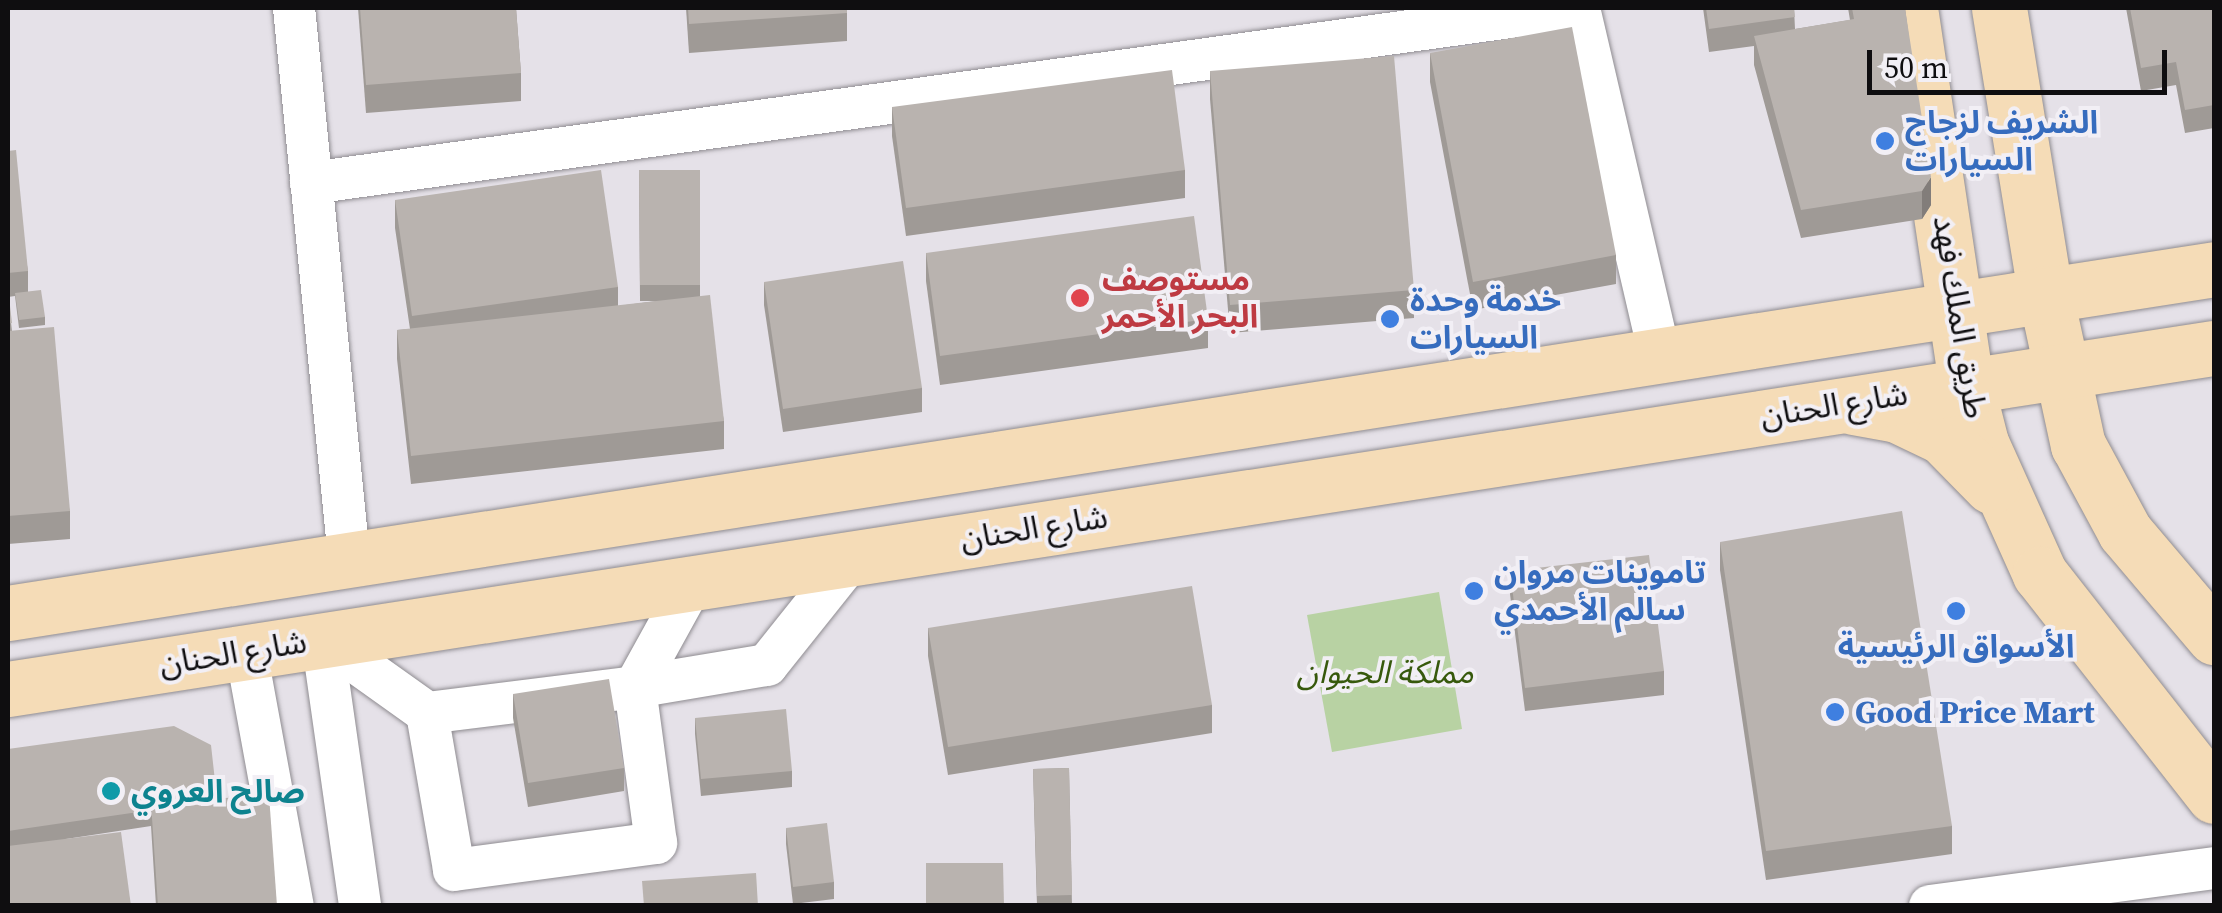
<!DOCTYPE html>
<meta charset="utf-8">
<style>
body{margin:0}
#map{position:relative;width:2222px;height:913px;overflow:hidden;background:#e5e1e8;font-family:"Source Serif 4","Noto Sans Arabic",serif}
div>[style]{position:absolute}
.green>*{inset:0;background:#b8d2a3}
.roads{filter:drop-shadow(0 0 2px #8f8c91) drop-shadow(0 0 2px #8f8c91)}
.street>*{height:42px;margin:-21px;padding:0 21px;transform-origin:21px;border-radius:21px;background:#fff}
.secondary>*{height:55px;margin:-27.5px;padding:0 27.5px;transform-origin:27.5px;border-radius:27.5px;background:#f5dcb7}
.wall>*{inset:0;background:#9f9a96}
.shaded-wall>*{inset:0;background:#827d7a}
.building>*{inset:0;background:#b9b3af}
.dots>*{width:28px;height:28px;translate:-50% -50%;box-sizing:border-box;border:5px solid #f2eff5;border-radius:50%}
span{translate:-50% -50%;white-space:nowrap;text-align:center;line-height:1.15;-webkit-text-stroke:8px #f2eff5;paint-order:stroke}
.shop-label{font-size:32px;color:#366cbe;font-weight:700}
.left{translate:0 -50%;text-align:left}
.health-label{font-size:32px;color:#be3a42;font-weight:700}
.street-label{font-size:32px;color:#0f0e10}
.park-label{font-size:32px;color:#37590c;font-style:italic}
.culture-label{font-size:32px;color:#0d838f;font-weight:700}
.frame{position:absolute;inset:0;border:10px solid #0f0e10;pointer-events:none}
.scale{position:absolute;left:1867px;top:50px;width:300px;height:45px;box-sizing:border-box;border:5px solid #0f0e10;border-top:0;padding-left:12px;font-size:30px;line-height:35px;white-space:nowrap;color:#0f0e10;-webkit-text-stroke:8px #f2eff5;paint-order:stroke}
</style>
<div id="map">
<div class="green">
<div style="clip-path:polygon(1439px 592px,1462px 729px,1332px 752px,1307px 615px)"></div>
</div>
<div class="roads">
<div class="street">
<div style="left:294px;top:8px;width:553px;rotate:84.29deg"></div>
<div style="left:1579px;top:8px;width:352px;rotate:76.9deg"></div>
<div style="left:311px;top:183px;width:1277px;rotate:-7.88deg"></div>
<div style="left:322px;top:638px;width:129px;rotate:35.5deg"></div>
<div style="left:427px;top:713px;width:210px;rotate:-7.1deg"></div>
<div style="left:635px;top:687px;width:134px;rotate:-9.5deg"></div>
<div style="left:767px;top:665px;width:139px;rotate:-51.4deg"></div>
<div style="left:322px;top:638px;width:271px;rotate:81.9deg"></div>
<div style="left:246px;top:651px;width:259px;rotate:79.6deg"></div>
<div style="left:427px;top:713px;width:159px;rotate:80.2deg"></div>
<div style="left:454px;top:870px;width:204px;rotate:-7.6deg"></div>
<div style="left:656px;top:843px;width:157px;rotate:-97.7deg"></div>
<div style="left:635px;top:687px;width:122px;rotate:-61.1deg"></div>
<div style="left:1930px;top:906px;width:287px;rotate:-7.6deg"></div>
</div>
<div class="secondary">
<div style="left:1910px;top:8px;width:380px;rotate:81.5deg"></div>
<div style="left:1966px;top:384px;width:61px;rotate:75.7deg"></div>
<div style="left:1981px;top:443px;width:144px;rotate:65.8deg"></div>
<div style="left:2040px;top:574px;width:282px;rotate:51.9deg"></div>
<div style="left:1999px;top:8px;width:289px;rotate:80.8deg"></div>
<div style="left:2045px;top:293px;width:156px;rotate:77.8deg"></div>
<div style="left:2078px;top:445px;width:99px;rotate:61.6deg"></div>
<div style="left:2125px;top:532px;width:138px;rotate:49.7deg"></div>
<div style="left:1853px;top:407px;width:45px;rotate:10.3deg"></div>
<div style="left:1897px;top:415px;width:51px;rotate:25.6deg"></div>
<div style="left:1943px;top:437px;width:69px;rotate:45.6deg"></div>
<div style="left:8px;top:613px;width:2233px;rotate:-8.86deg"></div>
<div style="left:8px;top:689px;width:2232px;rotate:-8.79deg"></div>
</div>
</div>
<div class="wall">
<div style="clip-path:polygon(358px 8px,516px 8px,521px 73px,521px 101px,366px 113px)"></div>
<div style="clip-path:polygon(686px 8px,847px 8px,847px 41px,689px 53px)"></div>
<div style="clip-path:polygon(1703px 8px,1794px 8px,1795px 29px,1850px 20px,1848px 8px,1905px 8px,1931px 205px,1922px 219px,1801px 238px,1754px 65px,1754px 46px,1709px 52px)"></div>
<div style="clip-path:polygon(2126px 8px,2214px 8px,2214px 128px,2185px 133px,2176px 85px,2141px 91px)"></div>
<div style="clip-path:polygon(1430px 53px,1616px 255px,1616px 284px,1473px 310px,1430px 82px)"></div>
<div style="clip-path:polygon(1210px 71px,1414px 290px,1414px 318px,1230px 333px,1210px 99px)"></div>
<div style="clip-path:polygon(892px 107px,1185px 170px,1185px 198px,906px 236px,892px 136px)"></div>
<div style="clip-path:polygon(8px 151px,28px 271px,28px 292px,45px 317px,45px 325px,19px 328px,15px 296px,8px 297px)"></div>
<div style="clip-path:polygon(639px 170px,700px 170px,700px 296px,724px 421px,724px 449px,411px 484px,397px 359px,397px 330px,410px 329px,395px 228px,395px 200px,618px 287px,618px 306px,657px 301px,640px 301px)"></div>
<div style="clip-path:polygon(926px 253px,1208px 319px,1208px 348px,940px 385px,926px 281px)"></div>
<div style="clip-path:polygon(764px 282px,922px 388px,922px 412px,783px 432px,764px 305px)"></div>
<div style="clip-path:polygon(8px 297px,12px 331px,70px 511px,70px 539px,8px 544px)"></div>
<div style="clip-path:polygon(1720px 542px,1952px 826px,1952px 854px,1766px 880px,1720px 570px)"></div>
<div style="clip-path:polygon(1510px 571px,1664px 671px,1664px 695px,1525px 711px,1510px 594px)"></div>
<div style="clip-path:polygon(928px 628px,1212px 705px,1212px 733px,948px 775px,928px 656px)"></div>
<div style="clip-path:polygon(513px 694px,624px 768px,624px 791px,528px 807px,513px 718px)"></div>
<div style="clip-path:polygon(695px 718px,792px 771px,792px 787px,701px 796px,695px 734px)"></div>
<div style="clip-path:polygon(8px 749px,217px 798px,277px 906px,156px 906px,151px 826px,66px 839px,8px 906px)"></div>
<div style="clip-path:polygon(1069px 768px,1072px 906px,1037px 906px,1033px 769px)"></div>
<div style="clip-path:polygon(786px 828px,834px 882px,834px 899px,793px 904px,786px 844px)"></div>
</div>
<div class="shaded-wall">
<div style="clip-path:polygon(1931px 177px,1931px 205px,1922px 219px,1922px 191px)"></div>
</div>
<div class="building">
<div style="clip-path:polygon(360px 8px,516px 8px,521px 73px,366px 85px)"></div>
<div style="clip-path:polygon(688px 8px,847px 8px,847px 13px,689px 24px)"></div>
<div style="clip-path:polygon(1706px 8px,1794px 8px,1795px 17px,1709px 29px)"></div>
<div style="clip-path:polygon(1852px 8px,1905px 8px,1931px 177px,1922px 191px,1801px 210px,1754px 36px,1854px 19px)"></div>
<div style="clip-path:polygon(2130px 8px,2214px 8px,2214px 105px,2185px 110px,2176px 62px,2141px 68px)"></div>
<div style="clip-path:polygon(1572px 27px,1616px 255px,1473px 282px,1430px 53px)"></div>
<div style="clip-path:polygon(1394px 56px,1414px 290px,1230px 305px,1210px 71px)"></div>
<div style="clip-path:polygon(1172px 70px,1185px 170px,906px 208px,892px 107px)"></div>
<div style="clip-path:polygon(16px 150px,28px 271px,8px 273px,8px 151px)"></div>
<div style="clip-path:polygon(601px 170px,618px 287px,412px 316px,395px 200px)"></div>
<div style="clip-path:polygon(639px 170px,700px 170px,700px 285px,640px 285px)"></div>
<div style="clip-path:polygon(1194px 216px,1208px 319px,940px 356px,926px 253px)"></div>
<div style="clip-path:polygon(903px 261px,922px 388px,783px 409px,764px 282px)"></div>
<div style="clip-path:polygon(41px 290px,45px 317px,19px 320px,15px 293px)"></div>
<div style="clip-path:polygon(710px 295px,724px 421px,411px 456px,397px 330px)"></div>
<div style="clip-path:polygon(8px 297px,9px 297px,12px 323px,8px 324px)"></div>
<div style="clip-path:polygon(54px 327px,70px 511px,8px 516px,8px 331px)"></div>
<div style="clip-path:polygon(1902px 511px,1952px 826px,1766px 851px,1720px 542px)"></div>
<div style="clip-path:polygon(1649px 555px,1664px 671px,1525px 688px,1510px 571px)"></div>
<div style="clip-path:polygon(1192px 586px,1212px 705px,948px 747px,928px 628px)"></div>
<div style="clip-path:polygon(609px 679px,624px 768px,528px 783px,513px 694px)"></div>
<div style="clip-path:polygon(786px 709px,792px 771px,701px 779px,695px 718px)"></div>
<div style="clip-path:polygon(174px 726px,211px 745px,217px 799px,151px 803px,152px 810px,8px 831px,8px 749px)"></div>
<div style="clip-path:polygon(1069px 768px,1072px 895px,1037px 896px,1033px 769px)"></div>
<div style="clip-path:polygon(269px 795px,277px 906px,158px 906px,151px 803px)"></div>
<div style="clip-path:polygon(827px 823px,834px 882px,793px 887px,786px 828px)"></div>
<div style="clip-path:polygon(121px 832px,131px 906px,8px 906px,8px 846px)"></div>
<div style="clip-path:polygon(926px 863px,1003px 863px,1004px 906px,926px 906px)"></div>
<div style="clip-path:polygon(756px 873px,758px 906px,644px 906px,642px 881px)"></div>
</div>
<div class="dots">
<div style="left:1885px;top:141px;background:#3f7fe0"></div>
<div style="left:1080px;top:298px;background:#e0444e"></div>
<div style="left:1390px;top:319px;background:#3f7fe0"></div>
<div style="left:1474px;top:591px;background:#3f7fe0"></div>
<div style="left:1956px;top:611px;background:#3f7fe0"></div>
<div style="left:1835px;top:712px;background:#3f7fe0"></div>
<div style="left:111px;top:791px;background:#0f9aa8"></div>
</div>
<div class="shop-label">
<span class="left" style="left:1905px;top:141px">الشريف لزجاج<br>السيارات</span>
<span class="left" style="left:1410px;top:319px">خدمة وحدة<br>السيارات</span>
<span class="left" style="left:1494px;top:591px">تاموينات مروان<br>سالم الأحمدي</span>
<span style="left:1956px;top:646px">الأسواق الرئيسية</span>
<span class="left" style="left:1855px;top:712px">Good Price Mart</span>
</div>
<div class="health-label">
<span class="left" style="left:1102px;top:298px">مستوصف<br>البحر الأحمر</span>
</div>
<div class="street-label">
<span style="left:1960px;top:317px;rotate:81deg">طريق الملك فهد</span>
<span style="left:1834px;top:405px;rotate:-9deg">شارع الحنان</span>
<span style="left:1034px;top:528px;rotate:-9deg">شارع الحنان</span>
<span style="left:233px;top:653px;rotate:-9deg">شارع الحنان</span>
</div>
<div class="park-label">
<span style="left:1385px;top:672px">مملكة الحيوان</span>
</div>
<div class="culture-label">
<span class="left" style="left:131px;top:791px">صالح العروي</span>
</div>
<div class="frame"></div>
<div class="scale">50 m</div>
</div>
